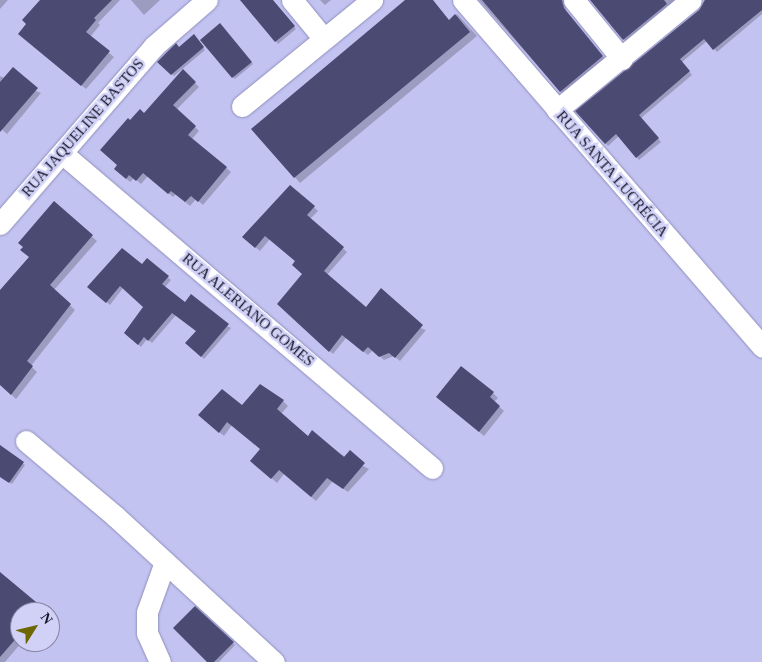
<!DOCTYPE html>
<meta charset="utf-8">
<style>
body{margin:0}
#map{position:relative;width:762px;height:662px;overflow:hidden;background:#c3c3f2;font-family:"Times New Roman",serif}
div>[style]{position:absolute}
.shadow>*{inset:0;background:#0003}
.building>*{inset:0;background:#4b4a72}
.roads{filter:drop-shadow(0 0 1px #908fbc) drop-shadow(0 0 1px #908fbc)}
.minor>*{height:21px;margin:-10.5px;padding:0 10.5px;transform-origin:10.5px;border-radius:10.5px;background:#fff}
span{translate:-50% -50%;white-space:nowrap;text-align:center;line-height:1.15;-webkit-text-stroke:5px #d1d1f8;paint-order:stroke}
.street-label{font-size:15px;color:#151425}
.north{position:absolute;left:10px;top:602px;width:50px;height:50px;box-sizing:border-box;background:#d1d1f8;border:1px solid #8685a4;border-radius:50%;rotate:54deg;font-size:14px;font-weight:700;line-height:20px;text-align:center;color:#151425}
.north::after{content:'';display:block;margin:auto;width:18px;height:22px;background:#6e6700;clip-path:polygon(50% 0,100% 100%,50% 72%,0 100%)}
</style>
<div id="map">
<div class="shadow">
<div style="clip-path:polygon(0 0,8px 0,0 9px)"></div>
<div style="clip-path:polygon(47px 0,120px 0,98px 23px,100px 25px,90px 37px,114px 57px,86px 89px,24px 38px)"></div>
<div style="clip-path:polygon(131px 0,160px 0,144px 15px)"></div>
<div style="clip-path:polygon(243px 0,272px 0,296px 29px,278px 44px)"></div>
<div style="clip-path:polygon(320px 0,331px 0,325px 5px)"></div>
<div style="clip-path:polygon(408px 0,432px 0,449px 21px,457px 14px,477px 36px,300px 183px,253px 129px)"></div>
<div style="clip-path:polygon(479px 0,565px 0,566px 12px,605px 59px,563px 94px)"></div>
<div style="clip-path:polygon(592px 0,677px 0,626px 42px)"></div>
<div style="clip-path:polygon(704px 0,762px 0,762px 14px,717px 52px,707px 41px,682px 62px,692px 75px,641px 118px,661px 142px,639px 160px,619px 136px,608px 146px,577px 111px,700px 10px)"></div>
<div style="clip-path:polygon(222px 27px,253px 64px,235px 79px,233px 77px)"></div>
<div style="clip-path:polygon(196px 38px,205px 50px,174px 76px,159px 62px)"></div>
<div style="clip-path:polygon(183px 71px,199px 87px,177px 109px,199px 131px,192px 139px,231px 172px,203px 205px,196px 199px,190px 206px,176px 194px,173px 197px,148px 176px,141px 184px,134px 178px,130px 182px,120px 173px,130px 122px,144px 115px)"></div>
<div style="clip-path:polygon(0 76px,41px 93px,7px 134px,0 128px)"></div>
<div style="clip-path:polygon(54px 203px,97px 241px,54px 290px,75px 310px,31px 366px,37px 372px,16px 399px,0 384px,0 298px,31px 258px)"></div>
<div style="clip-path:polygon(314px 207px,318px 211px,310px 219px,347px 252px,327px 275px,366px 309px,426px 330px,400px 361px,394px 356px,384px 360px,373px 350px,368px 355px,346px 338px,333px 354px,279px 304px,304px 274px,296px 262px,270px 239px,260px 251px,247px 240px)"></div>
<div style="clip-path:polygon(147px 260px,171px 280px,165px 287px,185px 304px,231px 328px,204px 359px,187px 343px,197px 332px,176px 315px,152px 343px,147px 339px,141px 347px,128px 336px,145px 307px,123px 288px,110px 305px,92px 290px,143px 265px)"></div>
<div style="clip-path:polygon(493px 393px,498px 398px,494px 402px,504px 411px,484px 436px,442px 401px)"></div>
<div style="clip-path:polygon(283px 401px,288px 406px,281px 414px,308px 437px,369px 469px,348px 492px,332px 482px,316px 501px,284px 474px,277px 483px,257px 465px,262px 450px,232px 425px,224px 436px,205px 420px,242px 407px)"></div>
<div style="clip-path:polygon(0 447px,25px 465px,12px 484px,0 476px)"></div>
<div style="clip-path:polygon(0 581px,45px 612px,20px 612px,22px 642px,5px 662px,0 662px)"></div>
<div style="clip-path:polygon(195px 608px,235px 645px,219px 662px,209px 662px)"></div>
</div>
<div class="building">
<div style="clip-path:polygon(40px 0,112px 0,94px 18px,96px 20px,86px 32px,110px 51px,81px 86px,18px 34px,26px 24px,22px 20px)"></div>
<div style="clip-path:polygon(240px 0,273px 0,295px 26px,275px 42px)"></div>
<div style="clip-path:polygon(405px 0,433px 0,449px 20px,455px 14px,470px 32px,294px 178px,251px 129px)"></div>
<div style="clip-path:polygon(482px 0,562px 0,564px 8px,603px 56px,560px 92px)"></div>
<div style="clip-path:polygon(590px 0,664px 0,667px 4px,623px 40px)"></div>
<div style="clip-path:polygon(705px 0,762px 0,762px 10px,713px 50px,704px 39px,680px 59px,690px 71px,639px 115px,659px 138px,636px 158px,616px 134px,605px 144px,575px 111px,699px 10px)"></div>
<div style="clip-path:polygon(220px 23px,252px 62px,232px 78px,200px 40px)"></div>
<div style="clip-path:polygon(194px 34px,204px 47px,171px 75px,157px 62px,176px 43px,179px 47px)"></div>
<div style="clip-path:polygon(13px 67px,38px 88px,0 132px,0 82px)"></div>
<div style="clip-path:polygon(183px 69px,196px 82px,173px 105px,196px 126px,188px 135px,227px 167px,198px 202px,191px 196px,185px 202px,171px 191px,168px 194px,143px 173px,136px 181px,129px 175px,126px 179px,114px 169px,117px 165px,100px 150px,128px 118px,130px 120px,140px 109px,144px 113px)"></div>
<div style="clip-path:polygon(290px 185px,315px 206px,307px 215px,344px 247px,324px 271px,366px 307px,381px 288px,423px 325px,395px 358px,389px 353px,379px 357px,368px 347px,363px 352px,342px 335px,329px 352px,277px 304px,302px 274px,292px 265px,295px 261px,265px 236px,255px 248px,242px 237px)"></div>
<div style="clip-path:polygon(54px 201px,93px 235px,50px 285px,71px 304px,27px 361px,33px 366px,11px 395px,0 385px,0 290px,29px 257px,20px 250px,23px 247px,18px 243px)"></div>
<div style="clip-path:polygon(122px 248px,142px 264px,147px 258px,169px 276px,162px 284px,185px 302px,191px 294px,229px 324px,201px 357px,185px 343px,196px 331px,172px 313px,148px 341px,144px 337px,138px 345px,124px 333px,143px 307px,120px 286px,106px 303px,87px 287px)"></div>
<div style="clip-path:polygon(461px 366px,494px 392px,490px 397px,500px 406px,479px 432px,436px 397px)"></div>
<div style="clip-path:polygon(260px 384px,284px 400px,277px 409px,308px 436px,312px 430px,344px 457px,350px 450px,365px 463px,343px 489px,327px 478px,311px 497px,279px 470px,271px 479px,250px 461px,260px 449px,227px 422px,219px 433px,198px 415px,222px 389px,242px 405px)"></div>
<div style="clip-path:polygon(0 445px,24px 462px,9px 483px,0 477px)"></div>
<div style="clip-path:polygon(0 572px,48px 612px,20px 612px,20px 634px,0 657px)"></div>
<div style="clip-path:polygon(195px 606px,234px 642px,214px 662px,207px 662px,173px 628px)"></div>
</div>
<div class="roads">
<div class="minor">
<div style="left:292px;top:0;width:50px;rotate:50.6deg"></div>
<div style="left:463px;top:0;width:458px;rotate:49.2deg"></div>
<div style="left:574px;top:0;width:76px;rotate:50.9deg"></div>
<div style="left:242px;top:106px;width:168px;rotate:-39.2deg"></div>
<div style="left:557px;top:110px;width:173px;rotate:-39.4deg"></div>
<div style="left:62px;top:153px;width:486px;rotate:40.4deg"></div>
<div style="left:0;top:224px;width:235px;rotate:-49.1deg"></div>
<div style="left:154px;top:46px;width:70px;rotate:-41deg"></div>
<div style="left:26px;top:441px;width:116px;rotate:40.1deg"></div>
<div style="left:115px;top:516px;width:216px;rotate:42.6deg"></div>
<div style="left:160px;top:662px;width:32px;rotate:-114deg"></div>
<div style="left:147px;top:633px;width:21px;rotate:-90deg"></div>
<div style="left:147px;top:612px;width:53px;rotate:-70.2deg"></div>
</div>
</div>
<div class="street-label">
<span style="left:83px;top:128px;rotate:-49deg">RUA JAQUELINE BASTOS</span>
<span style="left:612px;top:174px;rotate:49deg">RUA SANTA LUCRÉCIA</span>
<span style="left:248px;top:310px;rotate:40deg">RUA ALERIANO GOMES</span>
</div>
<div class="north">N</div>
</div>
